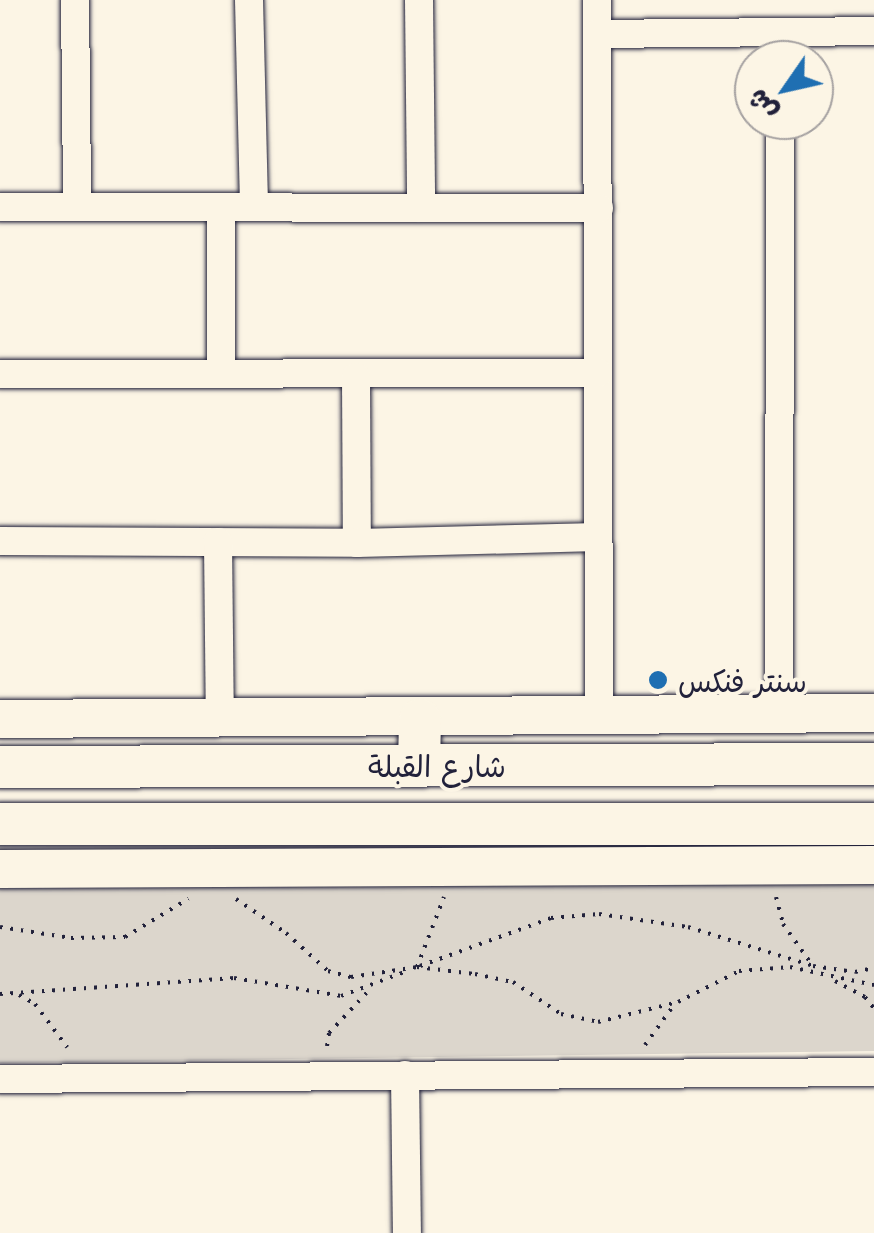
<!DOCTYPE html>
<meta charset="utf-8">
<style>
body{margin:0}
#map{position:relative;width:874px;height:1233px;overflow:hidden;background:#fcf5e5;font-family:"Playpen Sans","Playpen Sans Arabic",sans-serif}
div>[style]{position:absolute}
.green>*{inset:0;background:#dcd6cc}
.path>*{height:4px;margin-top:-2px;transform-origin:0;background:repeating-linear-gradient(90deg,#22223b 0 2.5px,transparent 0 10.5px)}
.roads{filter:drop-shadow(0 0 2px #22223b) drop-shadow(0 0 2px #22223b)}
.street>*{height:28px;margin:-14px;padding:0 14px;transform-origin:14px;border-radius:14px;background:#fcf5e5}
.secondary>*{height:38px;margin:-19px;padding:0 19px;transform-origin:19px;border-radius:19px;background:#fcf5e5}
.primary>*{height:42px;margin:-21px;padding:0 21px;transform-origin:21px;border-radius:21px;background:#fcf5e5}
.dots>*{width:28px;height:28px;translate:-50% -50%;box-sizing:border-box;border:5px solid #fcf5e5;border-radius:50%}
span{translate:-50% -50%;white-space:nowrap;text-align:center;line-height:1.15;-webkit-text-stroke:8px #fcf5e5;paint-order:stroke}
.poi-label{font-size:30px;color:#22223b}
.left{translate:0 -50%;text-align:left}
.street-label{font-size:30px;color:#22223b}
.north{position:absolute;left:734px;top:40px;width:100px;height:100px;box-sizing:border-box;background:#fcf5e5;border:2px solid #a5a1a1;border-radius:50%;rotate:236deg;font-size:28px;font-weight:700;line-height:40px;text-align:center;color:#22223b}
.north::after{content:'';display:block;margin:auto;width:35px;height:45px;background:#1f6fb2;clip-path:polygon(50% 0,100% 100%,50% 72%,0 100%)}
</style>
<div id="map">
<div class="green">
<div style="clip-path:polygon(0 883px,874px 883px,874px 1051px,0 1063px)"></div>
</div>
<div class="path">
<div style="left:776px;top:897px;width:28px;rotate:75deg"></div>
<div style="left:783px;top:924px;width:52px;rotate:54.5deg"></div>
<div style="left:236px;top:899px;width:60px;rotate:34.2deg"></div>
<div style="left:286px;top:933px;width:57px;rotate:42.1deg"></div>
<div style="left:328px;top:971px;width:24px;rotate:15deg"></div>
<div style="left:351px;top:977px;width:67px;rotate:-8.6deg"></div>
<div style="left:417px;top:967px;width:58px;rotate:6.9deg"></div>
<div style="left:475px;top:974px;width:39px;rotate:12deg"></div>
<div style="left:513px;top:982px;width:58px;rotate:33.7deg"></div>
<div style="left:561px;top:1014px;width:38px;rotate:12deg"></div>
<div style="left:598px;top:1022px;width:82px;rotate:-14deg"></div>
<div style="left:678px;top:1002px;width:68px;rotate:-26.9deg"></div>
<div style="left:739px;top:971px;width:51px;rotate:-4.5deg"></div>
<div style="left:790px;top:967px;width:86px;rotate:12.1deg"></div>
<div style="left:0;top:927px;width:72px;rotate:8.8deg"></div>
<div style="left:71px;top:938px;width:54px;rotate:-1.1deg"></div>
<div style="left:125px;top:937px;width:74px;rotate:-31.1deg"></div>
<div style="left:420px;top:966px;width:140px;rotate:-20.1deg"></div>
<div style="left:551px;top:918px;width:48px;rotate:-4.8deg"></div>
<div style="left:599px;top:914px;width:90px;rotate:8.3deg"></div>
<div style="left:688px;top:927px;width:131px;rotate:17.3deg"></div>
<div style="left:813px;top:966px;width:42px;rotate:8.1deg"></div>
<div style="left:855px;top:972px;width:19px;rotate:-12deg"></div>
<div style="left:417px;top:967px;width:75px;rotate:-68.9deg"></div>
<div style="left:835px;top:981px;width:34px;rotate:28deg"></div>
<div style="left:865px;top:997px;width:14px;rotate:51deg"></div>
<div style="left:0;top:994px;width:235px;rotate:-3.9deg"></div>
<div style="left:234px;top:978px;width:109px;rotate:9.5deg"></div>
<div style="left:341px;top:996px;width:71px;rotate:-20.7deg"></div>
<div style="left:19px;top:995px;width:18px;rotate:29deg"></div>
<div style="left:35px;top:1004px;width:54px;rotate:53.3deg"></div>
<div style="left:645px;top:1045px;width:49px;rotate:-54.1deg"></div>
<div style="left:327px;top:1046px;width:13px;rotate:-81deg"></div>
<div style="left:329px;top:1033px;width:63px;rotate:-46.9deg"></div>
</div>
<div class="roads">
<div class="street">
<div style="left:75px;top:0;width:207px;rotate:89.4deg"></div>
<div style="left:249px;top:0;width:207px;rotate:88.6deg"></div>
<div style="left:419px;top:0;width:208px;rotate:89.4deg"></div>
<div style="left:597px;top:0;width:713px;rotate:89.84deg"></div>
<div style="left:597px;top:34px;width:277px;rotate:-0.6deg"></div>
<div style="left:0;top:207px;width:599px;rotate:0.1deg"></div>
<div style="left:221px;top:207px;width:167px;rotate:90deg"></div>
<div style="left:0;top:374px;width:598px;rotate:-0.1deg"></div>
<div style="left:356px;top:377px;width:166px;rotate:89.7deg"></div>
<div style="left:0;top:541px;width:357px;rotate:0.3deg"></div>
<div style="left:357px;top:543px;width:241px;rotate:-1.4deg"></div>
<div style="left:218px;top:542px;width:178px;rotate:89.4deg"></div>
<div style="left:779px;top:713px;width:593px;rotate:-89.9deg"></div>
<div style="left:405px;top:1075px;width:158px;rotate:89.3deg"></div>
<div style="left:0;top:1079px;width:874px;rotate:-0.46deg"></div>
</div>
<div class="secondary">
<div style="left:0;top:719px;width:874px;rotate:-0.39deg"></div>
<div style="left:0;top:869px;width:874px;rotate:-0.26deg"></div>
</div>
<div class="primary">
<div style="left:419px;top:765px;width:45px;rotate:-88.7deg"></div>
<div style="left:0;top:767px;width:874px;rotate:-0.2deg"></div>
<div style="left:0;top:824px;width:874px"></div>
</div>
</div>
<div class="dots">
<div style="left:658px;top:680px;background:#1f6fb2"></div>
</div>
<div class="poi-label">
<span class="left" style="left:678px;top:680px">سنتر فنكس</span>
</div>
<div class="street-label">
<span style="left:437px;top:765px">شارع القبلة</span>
</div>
<div class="north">ش</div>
</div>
